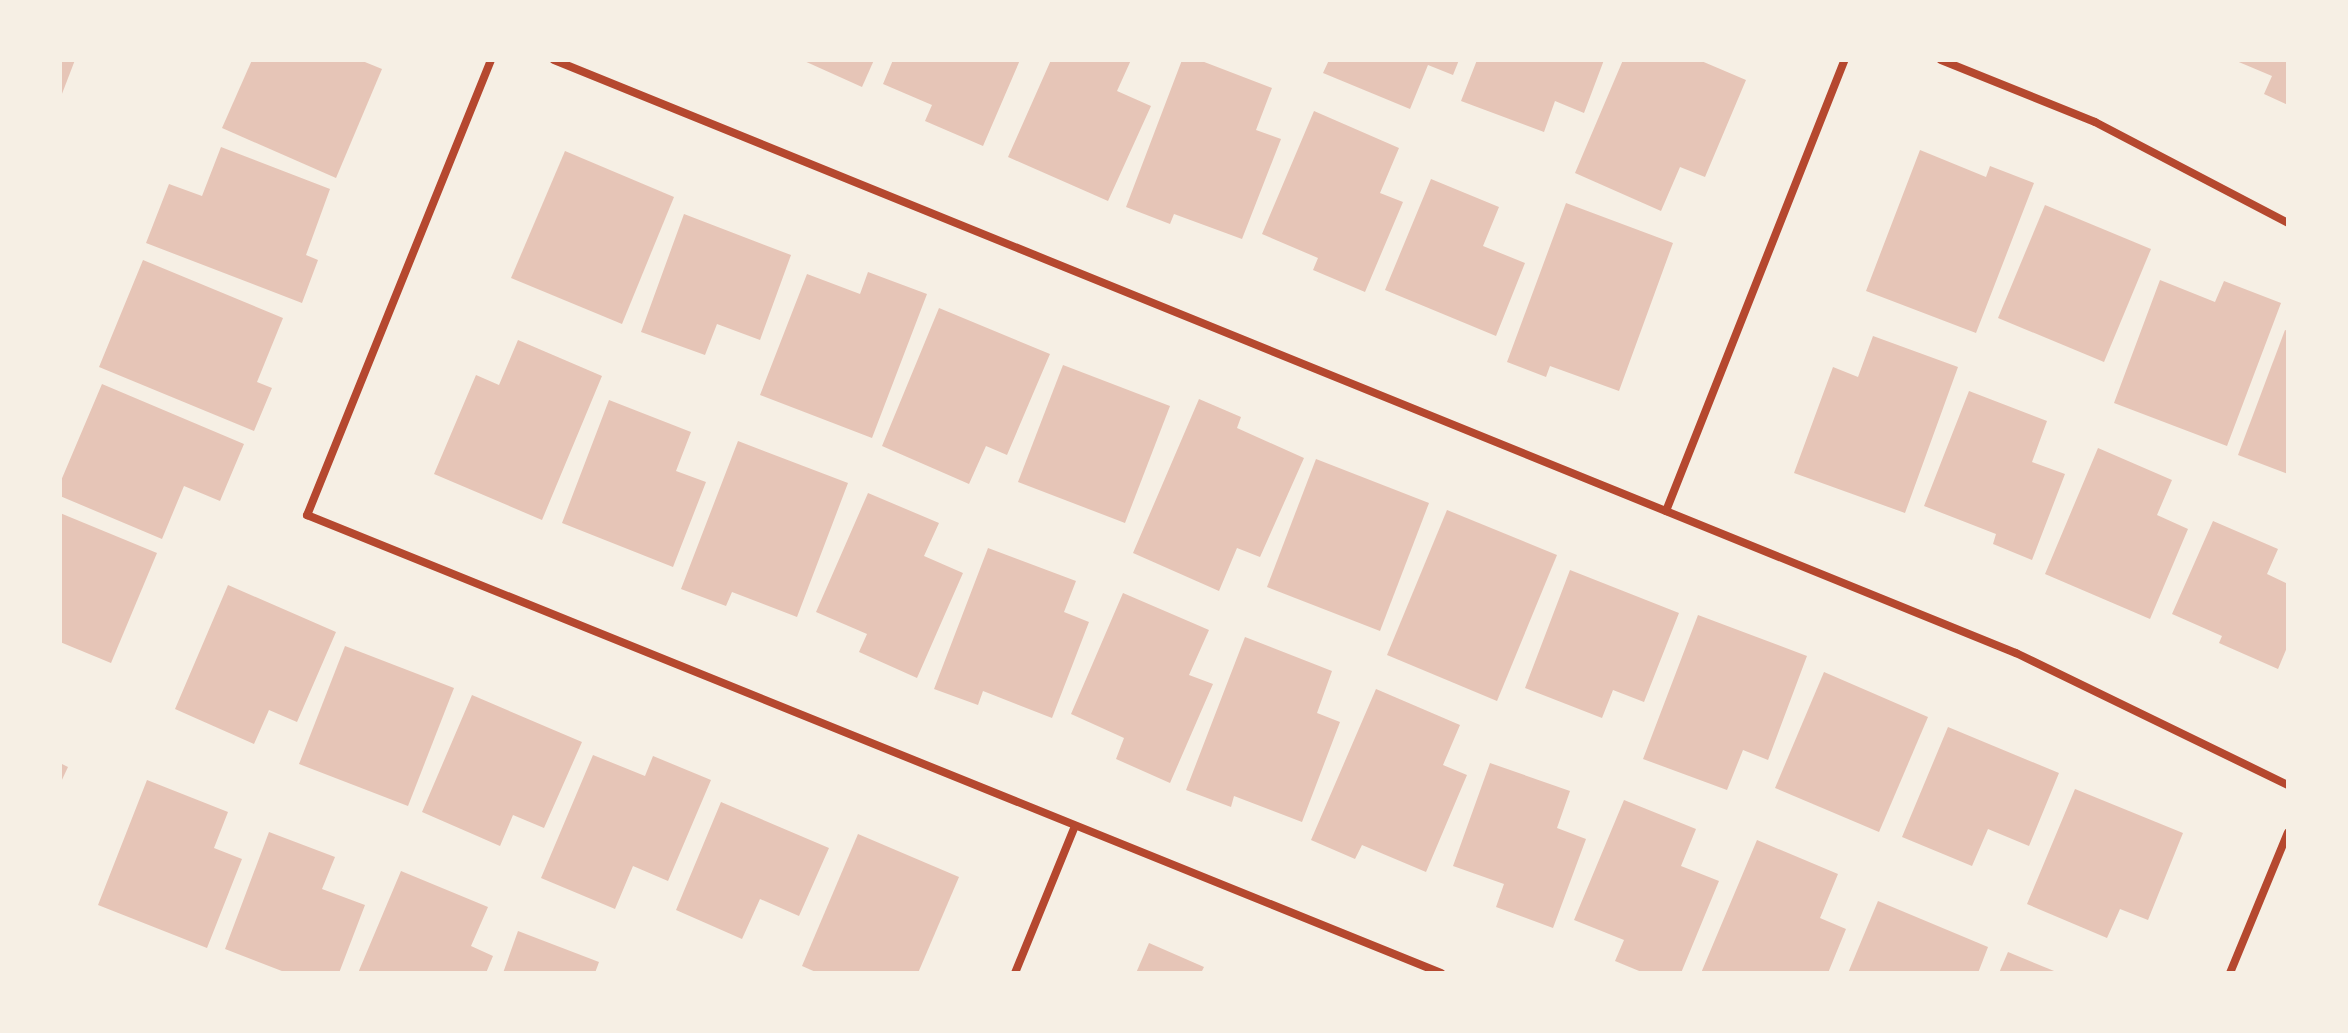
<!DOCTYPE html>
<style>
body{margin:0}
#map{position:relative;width:2348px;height:1033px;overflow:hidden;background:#f6efe4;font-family:"Work Sans",sans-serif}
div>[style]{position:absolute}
.building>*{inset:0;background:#e6c5b7}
.minor>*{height:8px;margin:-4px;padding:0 4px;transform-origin:4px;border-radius:4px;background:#b5482f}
span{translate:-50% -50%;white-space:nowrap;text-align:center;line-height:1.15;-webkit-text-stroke:6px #f6efe4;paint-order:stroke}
.frame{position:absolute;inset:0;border:62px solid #f6efe4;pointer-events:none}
</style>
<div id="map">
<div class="building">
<div style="clip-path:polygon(60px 60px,75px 60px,60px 99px)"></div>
<div style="clip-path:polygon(252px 60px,360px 60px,382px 69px,336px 178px,222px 128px)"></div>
<div style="clip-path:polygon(802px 60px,874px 60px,862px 87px)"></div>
<div style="clip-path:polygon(893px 60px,1020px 60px,983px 146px,925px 121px,932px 105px,883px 84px)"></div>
<div style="clip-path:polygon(1051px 60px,1131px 60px,1117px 91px,1151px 106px,1108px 201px,1008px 157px)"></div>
<div style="clip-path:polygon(1182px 60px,1199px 60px,1272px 88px,1256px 130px,1281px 139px,1242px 239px,1174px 214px,1170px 224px,1126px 207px)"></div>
<div style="clip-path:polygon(1329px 60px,1459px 60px,1453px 75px,1428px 65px,1410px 109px,1323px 73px)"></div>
<div style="clip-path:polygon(1477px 60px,1604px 60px,1584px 113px,1555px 101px,1544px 132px,1461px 101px)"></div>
<div style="clip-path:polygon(1623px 60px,1699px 60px,1746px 80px,1705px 177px,1680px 167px,1661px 211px,1575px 173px)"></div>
<div style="clip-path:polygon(2234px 60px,2288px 60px,2288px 105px,2264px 94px,2272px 76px)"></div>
<div style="clip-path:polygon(1314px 111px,1399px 148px,1380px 193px,1403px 202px,1365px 292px,1313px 270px,1318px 258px,1262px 234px)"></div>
<div style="clip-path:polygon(221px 147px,330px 189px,306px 255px,318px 260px,302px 303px,146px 243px,169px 184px,202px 196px)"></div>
<div style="clip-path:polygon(1920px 150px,1986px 177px,1990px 166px,2034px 183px,1976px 333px,1866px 291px)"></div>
<div style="clip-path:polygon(565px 151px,674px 197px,622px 324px,511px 278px)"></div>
<div style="clip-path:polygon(1431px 179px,1499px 207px,1483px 246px,1525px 263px,1496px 336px,1385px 290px)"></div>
<div style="clip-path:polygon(1566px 203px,1673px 243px,1619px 391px,1550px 366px,1546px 377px,1507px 362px)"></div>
<div style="clip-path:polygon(2045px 205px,2151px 249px,2104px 362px,1998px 318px)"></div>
<div style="clip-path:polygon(684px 214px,791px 255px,760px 340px,717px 324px,705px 355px,641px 332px)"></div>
<div style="clip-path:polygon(143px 260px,283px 318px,257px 382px,272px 388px,254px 431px,99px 367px)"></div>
<div style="clip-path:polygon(868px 272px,927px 294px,872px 438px,760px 395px,807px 274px,860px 294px)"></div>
<div style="clip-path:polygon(2160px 280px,2215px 302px,2224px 281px,2281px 303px,2227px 446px,2114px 403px)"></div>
<div style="clip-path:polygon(939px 308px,1050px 354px,1007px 455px,986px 446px,969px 484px,882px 446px)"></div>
<div style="clip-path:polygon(2285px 330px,2288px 331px,2288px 474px,2238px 455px)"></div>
<div style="clip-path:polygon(1873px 336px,1958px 367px,1905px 513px,1794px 473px,1833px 367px,1858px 377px)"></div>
<div style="clip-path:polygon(518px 340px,602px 376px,542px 520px,434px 474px,476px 375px,499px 385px)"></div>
<div style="clip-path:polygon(1063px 365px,1170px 406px,1125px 523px,1018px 482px)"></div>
<div style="clip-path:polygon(102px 384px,244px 444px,220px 501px,184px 486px,162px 539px,60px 496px,60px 483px)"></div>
<div style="clip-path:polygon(1969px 391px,2047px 421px,2032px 462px,2065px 474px,2032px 560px,1993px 544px,1996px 534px,1924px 506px)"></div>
<div style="clip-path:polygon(1199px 399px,1241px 417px,1237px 428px,1304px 458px,1260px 557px,1237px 548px,1219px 591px,1133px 553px)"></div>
<div style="clip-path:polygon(609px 400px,691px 432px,676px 471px,706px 482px,673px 567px,562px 523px)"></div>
<div style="clip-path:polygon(738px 441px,848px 483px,797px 617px,732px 592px,726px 606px,681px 589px)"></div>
<div style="clip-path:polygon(2098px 448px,2172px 480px,2157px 515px,2188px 529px,2150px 619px,2045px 574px)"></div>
<div style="clip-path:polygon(1316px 459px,1429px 503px,1380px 631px,1267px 587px)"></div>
<div style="clip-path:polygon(868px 493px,939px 523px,924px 556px,963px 573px,917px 678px,859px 652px,867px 634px,816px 612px)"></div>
<div style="clip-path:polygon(1447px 510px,1557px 555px,1497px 701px,1387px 655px)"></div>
<div style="clip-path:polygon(60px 513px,157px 553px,111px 663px,60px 642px)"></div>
<div style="clip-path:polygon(2213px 521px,2278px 549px,2267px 574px,2288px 584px,2288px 645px,2278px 669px,2219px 643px,2222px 636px,2172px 614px)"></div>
<div style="clip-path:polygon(988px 548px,1076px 581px,1064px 612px,1089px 622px,1052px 718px,983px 691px,978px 705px,934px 689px)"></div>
<div style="clip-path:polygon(1570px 570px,1679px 613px,1644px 702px,1613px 690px,1602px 718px,1525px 688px)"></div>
<div style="clip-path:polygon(228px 585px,336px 632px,297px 722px,269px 710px,254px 744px,175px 709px)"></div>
<div style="clip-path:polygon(1123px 593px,1209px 630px,1189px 675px,1213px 684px,1170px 783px,1116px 759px,1124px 738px,1071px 714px)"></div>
<div style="clip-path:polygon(1698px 615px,1807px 656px,1768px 760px,1743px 750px,1727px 790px,1643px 759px)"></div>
<div style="clip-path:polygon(1245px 637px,1332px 671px,1317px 713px,1340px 722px,1302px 822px,1234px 796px,1231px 807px,1186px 790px)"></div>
<div style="clip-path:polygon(345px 646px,454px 688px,408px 806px,299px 764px)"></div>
<div style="clip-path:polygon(1824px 672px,1928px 717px,1879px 832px,1775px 788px)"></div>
<div style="clip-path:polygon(1376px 689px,1460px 725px,1443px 765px,1467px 775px,1426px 872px,1362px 845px,1355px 859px,1311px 840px)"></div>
<div style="clip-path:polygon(472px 695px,582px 742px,544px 828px,513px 815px,500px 846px,422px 812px)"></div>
<div style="clip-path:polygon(1948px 727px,2059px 773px,2029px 846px,1988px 829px,1972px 866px,1902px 837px)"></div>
<div style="clip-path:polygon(593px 755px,645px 776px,653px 756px,711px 780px,668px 881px,633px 866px,615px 909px,541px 878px)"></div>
<div style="clip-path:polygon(60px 763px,68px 767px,60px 784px)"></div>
<div style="clip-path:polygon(1490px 763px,1570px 791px,1557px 828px,1586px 839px,1553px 928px,1496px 907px,1504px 884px,1453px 866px)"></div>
<div style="clip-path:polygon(147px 780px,228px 812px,214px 848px,242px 859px,207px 948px,98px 905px)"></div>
<div style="clip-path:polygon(2075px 789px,2183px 833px,2148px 920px,2120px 909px,2107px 938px,2027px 904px)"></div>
<div style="clip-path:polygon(1624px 800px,1696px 829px,1681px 866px,1719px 881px,1681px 973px,1644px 973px,1615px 961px,1624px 940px,1574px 920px)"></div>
<div style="clip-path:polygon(721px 802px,829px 848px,799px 916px,760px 899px,742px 939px,676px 910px)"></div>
<div style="clip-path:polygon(269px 832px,335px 857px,322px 889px,365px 905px,339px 973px,287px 973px,225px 949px)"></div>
<div style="clip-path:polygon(858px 834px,959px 877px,918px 973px,818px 973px,802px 966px)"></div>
<div style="clip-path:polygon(1757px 840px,1838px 874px,1820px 918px,1846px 929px,1828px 973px,1701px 973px)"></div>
<div style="clip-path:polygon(401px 871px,488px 907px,471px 946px,493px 956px,486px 973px,358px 973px)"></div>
<div style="clip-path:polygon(1878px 901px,1988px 947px,1978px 973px,1848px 973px)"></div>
<div style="clip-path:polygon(518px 931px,599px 962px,595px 973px,503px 973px)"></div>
<div style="clip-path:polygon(1149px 943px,1204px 967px,1201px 973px,1136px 973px)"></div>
<div style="clip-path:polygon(2008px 952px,2059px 973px,1999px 973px)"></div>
</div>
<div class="minor">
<div style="left:491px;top:60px;width:491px;rotate:112deg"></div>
<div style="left:307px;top:515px;width:1223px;rotate:21.99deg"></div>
<div style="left:554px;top:60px;width:1578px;rotate:22.08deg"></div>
<div style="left:2016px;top:653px;width:302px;rotate:25.9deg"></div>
<div style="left:1941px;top:60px;width:166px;rotate:21.9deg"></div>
<div style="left:2095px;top:122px;width:218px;rotate:27.6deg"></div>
<div style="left:1666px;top:511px;width:485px;rotate:-68.4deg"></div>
<div style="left:1015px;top:973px;width:159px;rotate:-67.8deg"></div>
<div style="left:2230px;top:973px;width:152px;rotate:-67.6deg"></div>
</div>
<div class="frame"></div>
</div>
